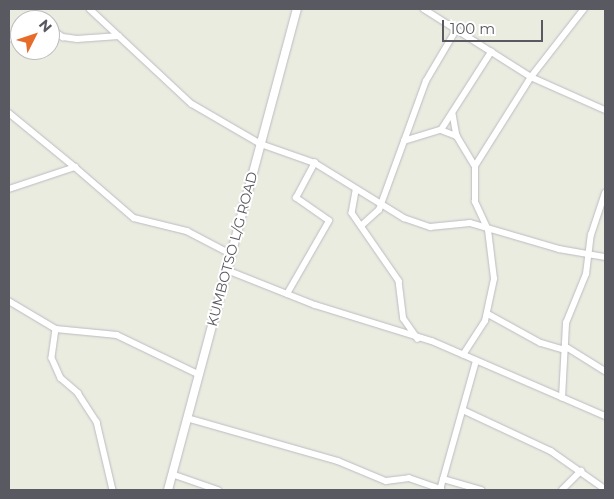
<!DOCTYPE html>
<style>
body{margin:0}
#map{position:relative;width:614px;height:499px;overflow:hidden;background:#ebece0;font-family:Montserrat,sans-serif}
div>[style]{position:absolute}
.roads{filter:drop-shadow(0 0 1px #bbbbc2) drop-shadow(0 0 1px #bbbbc2)}
.minor>*{height:5.5px;margin:-2.75px;padding:0 2.75px;transform-origin:2.75px;border-radius:2.75px;background:#fff}
.secondary>*{height:8px;margin:-4px;padding:0 4px;transform-origin:4px;border-radius:4px;background:#fff}
span{translate:-50% -50%;white-space:nowrap;text-align:center;line-height:1.15;-webkit-text-stroke:4px #fff;paint-order:stroke}
.street-label{font-size:14px;color:#595a61}
.frame{position:absolute;inset:0;border:10px solid #595a61;pointer-events:none}
.north{position:absolute;left:10px;top:10px;width:50px;height:50px;box-sizing:border-box;background:#fff;border:1px solid #bdbdc0;border-radius:50%;rotate:49deg;font-size:14px;font-weight:700;line-height:20px;text-align:center;color:#595a61}
.north::after{content:'';display:block;margin:auto;width:18px;height:22px;background:#e76c2a;clip-path:polygon(50% 0,100% 100%,50% 72%,0 100%)}
.scale{position:absolute;left:442px;top:20px;width:101px;height:22px;box-sizing:border-box;border:2px solid #595a61;border-top:0;padding-left:6px;font-size:15px;line-height:18px;white-space:nowrap;color:#595a61;-webkit-text-stroke:4px #fff;paint-order:stroke}
</style>
<div id="map">
<div class="roads">
<div class="minor">
<div style="left:90px;top:9px;width:139px;rotate:43deg"></div>
<div style="left:192px;top:104px;width:80px;rotate:30.1deg"></div>
<div style="left:261px;top:144px;width:57px;rotate:19.4deg"></div>
<div style="left:315px;top:163px;width:105px;rotate:31.7deg"></div>
<div style="left:404px;top:218px;width:28px;rotate:19deg"></div>
<div style="left:430px;top:227px;width:40px;rotate:-5.7deg"></div>
<div style="left:470px;top:223px;width:93px;rotate:16.3deg"></div>
<div style="left:559px;top:249px;width:47px;rotate:9.9deg"></div>
<div style="left:424px;top:9px;width:127px;rotate:32.4deg"></div>
<div style="left:531px;top:77px;width:81px;rotate:24deg"></div>
<div style="left:25px;top:20px;width:11px;rotate:-34deg"></div>
<div style="left:34px;top:14px;width:10px;rotate:37deg"></div>
<div style="left:50px;top:28px;width:16px;rotate:35deg"></div>
<div style="left:63px;top:37px;width:14px;rotate:8deg"></div>
<div style="left:77px;top:39px;width:42px;rotate:-4.1deg"></div>
<div style="left:9px;top:39px;width:17px;rotate:-50deg"></div>
<div style="left:9px;top:113px;width:85px;rotate:39.3deg"></div>
<div style="left:453px;top:114px;width:22px;rotate:80deg"></div>
<div style="left:441px;top:130px;width:17px;rotate:21deg"></div>
<div style="left:457px;top:136px;width:35px;rotate:59deg"></div>
<div style="left:404px;top:141px;width:39px;rotate:-17deg"></div>
<div style="left:441px;top:130px;width:93px;rotate:-57.3deg"></div>
<div style="left:9px;top:189px;width:70px;rotate:-18.4deg"></div>
<div style="left:75px;top:167px;width:78px;rotate:40.8deg"></div>
<div style="left:134px;top:218px;width:55px;rotate:13.8deg"></div>
<div style="left:187px;top:231px;width:50px;rotate:27.6deg"></div>
<div style="left:356px;top:191px;width:22px;rotate:100deg"></div>
<div style="left:352px;top:213px;width:83px;rotate:55.3deg"></div>
<div style="left:399px;top:281px;width:38px;rotate:83deg"></div>
<div style="left:404px;top:319px;width:24px;rotate:55deg"></div>
<div style="left:361px;top:226px;width:24px;rotate:-42deg"></div>
<div style="left:379px;top:210px;width:137px;rotate:-70deg"></div>
<div style="left:426px;top:81px;width:57px;rotate:-59.4deg"></div>
<div style="left:227px;top:270px;width:95px;rotate:21.7deg"></div>
<div style="left:315px;top:305px;width:122px;rotate:17.1deg"></div>
<div style="left:432px;top:341px;width:189px;rotate:23.4deg"></div>
<div style="left:287px;top:294px;width:84px;rotate:-60.1deg"></div>
<div style="left:329px;top:221px;width:40px;rotate:-145.1deg"></div>
<div style="left:296px;top:198px;width:40px;rotate:-62deg"></div>
<div style="left:9px;top:301px;width:55px;rotate:30.8deg"></div>
<div style="left:56px;top:329px;width:61px;rotate:5.6deg"></div>
<div style="left:117px;top:335px;width:90px;rotate:25.7deg"></div>
<div style="left:488px;top:314px;width:60px;rotate:28.7deg"></div>
<div style="left:541px;top:343px;width:25px;rotate:16deg"></div>
<div style="left:56px;top:329px;width:29px;rotate:98deg"></div>
<div style="left:52px;top:358px;width:22px;rotate:66deg"></div>
<div style="left:61px;top:378px;width:23px;rotate:41deg"></div>
<div style="left:78px;top:393px;width:35px;rotate:57deg"></div>
<div style="left:97px;top:422px;width:70px;rotate:76.8deg"></div>
<div style="left:565px;top:346px;width:47px;rotate:32deg"></div>
<div style="left:463px;top:355px;width:40px;rotate:-57.1deg"></div>
<div style="left:485px;top:321px;width:43px;rotate:-77.9deg"></div>
<div style="left:494px;top:279px;width:49px;rotate:-97deg"></div>
<div style="left:488px;top:230px;width:31px;rotate:-115deg"></div>
<div style="left:475px;top:202px;width:36px;rotate:-90deg"></div>
<div style="left:475px;top:166px;width:105px;rotate:-57.8deg"></div>
<div style="left:531px;top:77px;width:86px;rotate:-52.1deg"></div>
<div style="left:562px;top:398px;width:75px;rotate:-86.9deg"></div>
<div style="left:566px;top:323px;width:53px;rotate:-67.8deg"></div>
<div style="left:586px;top:274px;width:39px;rotate:-83deg"></div>
<div style="left:591px;top:235px;width:44px;rotate:-71.6deg"></div>
<div style="left:463px;top:410px;width:97px;rotate:25deg"></div>
<div style="left:551px;top:451px;width:66px;rotate:35.1deg"></div>
<div style="left:187px;top:418px;width:157px;rotate:15.9deg"></div>
<div style="left:338px;top:461px;width:52px;rotate:22.6deg"></div>
<div style="left:386px;top:481px;width:23px;rotate:-7deg"></div>
<div style="left:409px;top:478px;width:34px;rotate:19deg"></div>
<div style="left:172px;top:474px;width:49px;rotate:19.2deg"></div>
<div style="left:443px;top:479px;width:40px;rotate:16deg"></div>
<div style="left:440px;top:490px;width:134px;rotate:-74.4deg"></div>
<div style="left:562px;top:490px;width:27px;rotate:-45deg"></div>
</div>
<div class="secondary">
<div style="left:168px;top:490px;width:498px;rotate:-75deg"></div>
</div>
</div>
<div class="street-label">
<span style="left:232px;top:249px;rotate:-75deg">KUMBOTSO L/G ROAD</span>
</div>
<div class="frame"></div>
<div class="north">N</div>
<div class="scale">100 m</div>
</div>
